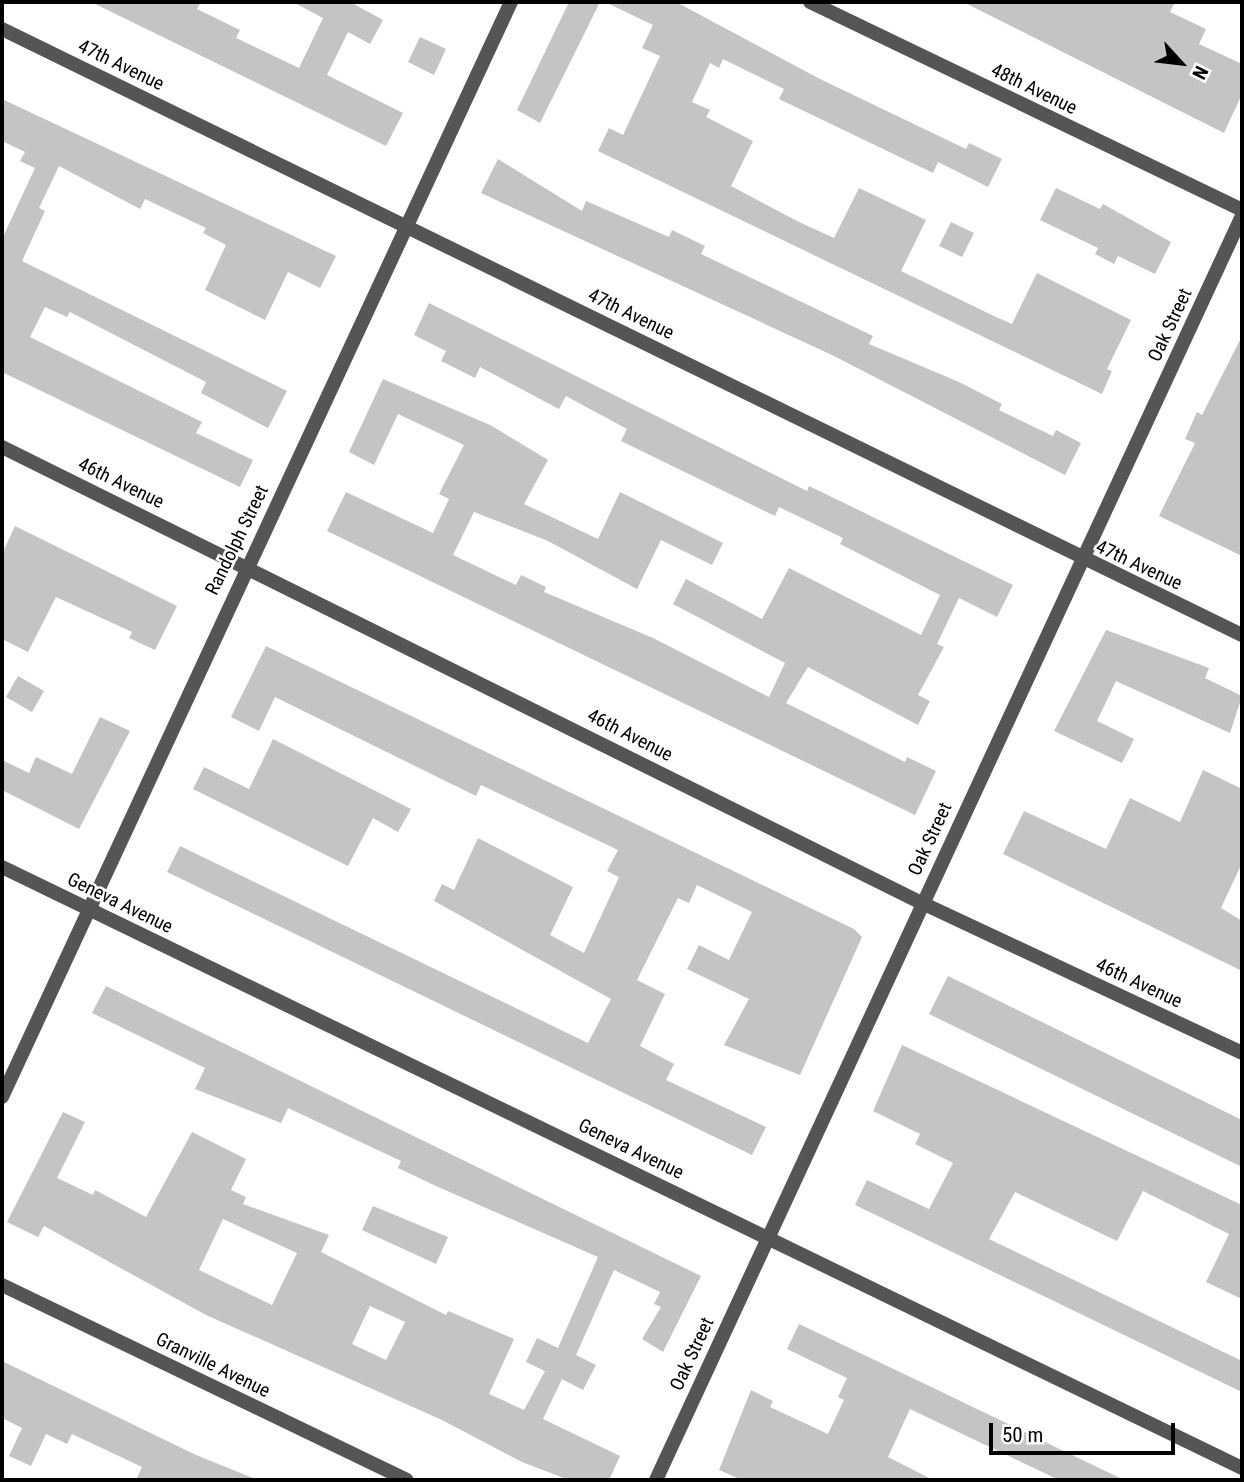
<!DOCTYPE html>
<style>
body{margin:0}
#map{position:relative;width:1244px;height:1482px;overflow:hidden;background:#fff;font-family:"Roboto Condensed",sans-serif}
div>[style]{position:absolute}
.building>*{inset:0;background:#c4c4c4}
.street>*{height:14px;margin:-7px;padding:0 7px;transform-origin:7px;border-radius:7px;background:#555}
span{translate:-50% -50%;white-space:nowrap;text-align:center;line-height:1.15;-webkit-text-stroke:5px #fff;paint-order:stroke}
.street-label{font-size:19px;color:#000}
.frame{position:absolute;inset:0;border:4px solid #000;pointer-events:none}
.north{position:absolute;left:1146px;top:28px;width:70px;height:70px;-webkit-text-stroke:5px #fff;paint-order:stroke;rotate:117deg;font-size:19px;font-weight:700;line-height:28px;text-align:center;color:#000}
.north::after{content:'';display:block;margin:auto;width:24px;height:32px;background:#000;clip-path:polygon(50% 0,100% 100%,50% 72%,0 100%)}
.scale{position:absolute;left:989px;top:1423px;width:186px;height:32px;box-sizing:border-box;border:4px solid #000;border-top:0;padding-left:9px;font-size:21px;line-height:24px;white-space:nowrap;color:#000;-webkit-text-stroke:5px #fff;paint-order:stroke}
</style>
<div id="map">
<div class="building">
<div style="clip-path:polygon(91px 2px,201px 2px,197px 9px,240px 30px,236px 38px,299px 68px,323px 18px,293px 2px,350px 2px,383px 20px,370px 44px,348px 32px,327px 75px,403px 113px,386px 146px)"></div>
<div style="clip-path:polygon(569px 2px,600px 2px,540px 123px,517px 110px)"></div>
<div style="clip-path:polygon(605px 2px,676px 2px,820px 79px,966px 149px,969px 143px,1002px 159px,988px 187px,938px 162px,933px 173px,779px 99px,784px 89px,723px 59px,719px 68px,710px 63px,692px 102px,710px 110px,706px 117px,753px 141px,731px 186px,799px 222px,834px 238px,859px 188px,926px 220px,901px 271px,996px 317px,1012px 324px,1037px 273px,1131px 320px,1107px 369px,1112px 371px,1102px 394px,598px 151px,609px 128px,623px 135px,660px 56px,642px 48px,653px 25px)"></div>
<div style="clip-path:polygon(963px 2px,1175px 2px,1170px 12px,1206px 29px,1199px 44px,1242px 64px,1242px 94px,1224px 133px)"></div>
<div style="clip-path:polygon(420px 37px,446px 49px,434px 75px,408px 62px)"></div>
<div style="clip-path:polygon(2px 99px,336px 256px,320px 288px,288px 272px,265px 320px,205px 290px,226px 245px,203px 233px,206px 228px,145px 199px,140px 209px,59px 166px,39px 208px,45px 211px,22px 261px,287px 391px,268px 428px,201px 393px,206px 382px,70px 312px,67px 317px,45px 307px,30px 337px,202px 422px,196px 433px,253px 460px,240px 487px,2px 372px,2px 239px,35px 168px,20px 161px,25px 152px,2px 141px)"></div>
<div style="clip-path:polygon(498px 159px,582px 211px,586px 201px,669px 237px,672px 230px,705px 246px,701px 254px,873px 336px,869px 344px,959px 382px,1002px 404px,999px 410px,1053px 436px,1056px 430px,1081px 443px,1065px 475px,832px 355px,481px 193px)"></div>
<div style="clip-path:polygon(1056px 188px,1100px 209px,1103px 204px,1171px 242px,1155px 274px,1118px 256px,1114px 264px,1095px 254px,1098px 248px,1040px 220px)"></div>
<div style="clip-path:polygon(951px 222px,974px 233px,962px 257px,939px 246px)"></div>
<div style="clip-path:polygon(429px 303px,807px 491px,809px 486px,1013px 585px,997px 617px,959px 598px,937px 644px,944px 647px,918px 695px,930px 701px,918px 725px,808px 667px,786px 703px,905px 762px,907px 757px,936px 771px,915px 815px,327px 531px,346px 492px,433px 533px,449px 499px,439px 494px,464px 445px,398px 414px,374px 465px,349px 452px,383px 379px,490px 425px,548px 460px,524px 504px,598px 539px,620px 492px,723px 543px,712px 565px,661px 540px,637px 589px,548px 541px,474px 512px,453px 555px,516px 585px,521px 575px,546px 587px,544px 592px,653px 638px,769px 697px,785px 663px,673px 604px,686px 579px,762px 619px,789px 568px,921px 635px,940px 595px,840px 544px,843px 538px,779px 507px,775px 516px,621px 441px,627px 429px,566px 396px,559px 409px,480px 367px,475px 378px,441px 361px,446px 351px,414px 335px)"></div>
<div style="clip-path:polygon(1242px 336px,1242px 556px,1159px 516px,1195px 443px,1185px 439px,1197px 412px,1202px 415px)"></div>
<div style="clip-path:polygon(15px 526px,177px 606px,155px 650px,129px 638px,132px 632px,56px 597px,28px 652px,2px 639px,2px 554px)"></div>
<div style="clip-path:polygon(1106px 630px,1209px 668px,1205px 678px,1242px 696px,1230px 733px,1116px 681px,1097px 721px,1134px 739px,1122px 763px,1054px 731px)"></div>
<div style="clip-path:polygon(266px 646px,854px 929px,862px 937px,800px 1075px,724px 1045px,749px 999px,687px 969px,699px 945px,729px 960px,752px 912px,697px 885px,689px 903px,678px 898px,637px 980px,665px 994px,640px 1046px,674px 1064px,666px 1080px,766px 1127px,752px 1155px,167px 872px,180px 846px,588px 1043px,611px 999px,434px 901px,442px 884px,454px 890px,478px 838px,573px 887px,550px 935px,584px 953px,619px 877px,607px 871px,618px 850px,481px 785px,476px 796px,275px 697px,259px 731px,231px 717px)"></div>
<div style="clip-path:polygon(18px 676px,44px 691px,32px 712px,6px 697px)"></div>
<div style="clip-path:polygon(100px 717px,130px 731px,79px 829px,2px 790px,2px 760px,29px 773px,36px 757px,72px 774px)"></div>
<div style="clip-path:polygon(273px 739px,411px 809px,398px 832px,373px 818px,348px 866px,193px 789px,204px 767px,249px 789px)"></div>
<div style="clip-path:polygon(1203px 770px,1242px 789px,1242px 863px,1221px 908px,1242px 921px,1242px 971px,1003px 854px,1024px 811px,1106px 849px,1130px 798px,1180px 822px)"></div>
<div style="clip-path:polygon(948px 976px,1242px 1120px,1242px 1167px,929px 1014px)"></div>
<div style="clip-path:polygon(evenodd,106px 986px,701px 1276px,663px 1352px,642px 1339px,661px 1307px,654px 1304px,660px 1292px,614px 1270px,576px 1355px,596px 1365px,583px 1390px,562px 1379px,543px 1419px,620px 1456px,609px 1480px,569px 1480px,522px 1462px,442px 1420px,206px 1315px,44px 1226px,38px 1237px,7px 1222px,63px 1112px,85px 1122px,57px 1178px,93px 1195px,95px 1190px,146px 1217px,192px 1132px,246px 1159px,231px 1190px,246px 1197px,243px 1204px,329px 1235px,321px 1252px,446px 1315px,448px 1311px,514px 1339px,489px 1394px,524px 1410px,545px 1371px,526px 1362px,537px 1338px,558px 1348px,598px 1257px,436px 1186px,398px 1168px,401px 1161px,288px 1108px,281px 1123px,195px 1089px,205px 1068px,92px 1013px,106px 986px,223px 1219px,297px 1253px,272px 1305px,199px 1270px,223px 1219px,106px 986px,370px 1306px,405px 1322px,386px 1360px,352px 1344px,370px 1306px)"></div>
<div style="clip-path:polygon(902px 1045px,1242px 1205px,1242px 1299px,1206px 1282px,1229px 1234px,1143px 1191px,1117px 1241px,1015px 1192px,989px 1239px,1242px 1361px,1242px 1392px,855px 1205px,867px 1180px,929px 1209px,953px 1163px,915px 1144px,920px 1134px,873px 1111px)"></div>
<div style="clip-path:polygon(373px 1206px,448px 1237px,436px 1264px,362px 1230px)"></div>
<div style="clip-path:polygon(799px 1324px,923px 1383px,1124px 1480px,1059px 1480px,910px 1409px,888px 1457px,933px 1480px,742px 1480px,719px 1470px,751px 1390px,773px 1401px,770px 1407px,828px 1434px,844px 1400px,838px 1397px,847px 1378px,787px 1349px)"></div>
<div style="clip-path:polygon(2px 1361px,196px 1455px,258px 1480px,136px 1480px,142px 1467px,72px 1434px,67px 1444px,46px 1434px,31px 1466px,9px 1456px,22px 1428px,2px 1418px)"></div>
</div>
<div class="street">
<div style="left:810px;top:2px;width:479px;rotate:25.7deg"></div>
<div style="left:2px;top:29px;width:1380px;rotate:26.05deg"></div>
<div style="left:2px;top:447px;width:1027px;rotate:26.37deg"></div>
<div style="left:922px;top:903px;width:353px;rotate:25.1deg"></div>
<div style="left:2px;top:867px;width:1378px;rotate:25.86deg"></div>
<div style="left:2px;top:1097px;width:1208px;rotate:-65.07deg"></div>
<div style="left:2px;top:1285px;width:449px;rotate:25.7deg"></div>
<div style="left:656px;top:1480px;width:1393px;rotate:-65.13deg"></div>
</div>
<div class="street-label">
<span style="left:121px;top:65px;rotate:26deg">47th Avenue</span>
<span style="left:1034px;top:89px;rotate:26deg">48th Avenue</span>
<span style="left:631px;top:314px;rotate:26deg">47th Avenue</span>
<span style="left:1170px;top:325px;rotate:-65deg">Oak Street</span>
<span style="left:121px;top:483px;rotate:26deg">46th Avenue</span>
<span style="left:237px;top:540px;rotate:-64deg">Randolph Street</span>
<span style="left:1139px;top:565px;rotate:25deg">47th Avenue</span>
<span style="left:630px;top:735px;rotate:27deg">46th Avenue</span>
<span style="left:930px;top:839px;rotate:-65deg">Oak Street</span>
<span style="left:120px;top:903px;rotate:26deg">Geneva Avenue</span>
<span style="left:1139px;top:983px;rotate:25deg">46th Avenue</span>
<span style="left:631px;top:1149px;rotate:26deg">Geneva Avenue</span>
<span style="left:692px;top:1354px;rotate:-65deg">Oak Street</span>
<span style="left:213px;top:1365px;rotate:26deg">Granville Avenue</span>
</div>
<div class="frame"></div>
<div class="north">N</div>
<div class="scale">50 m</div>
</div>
